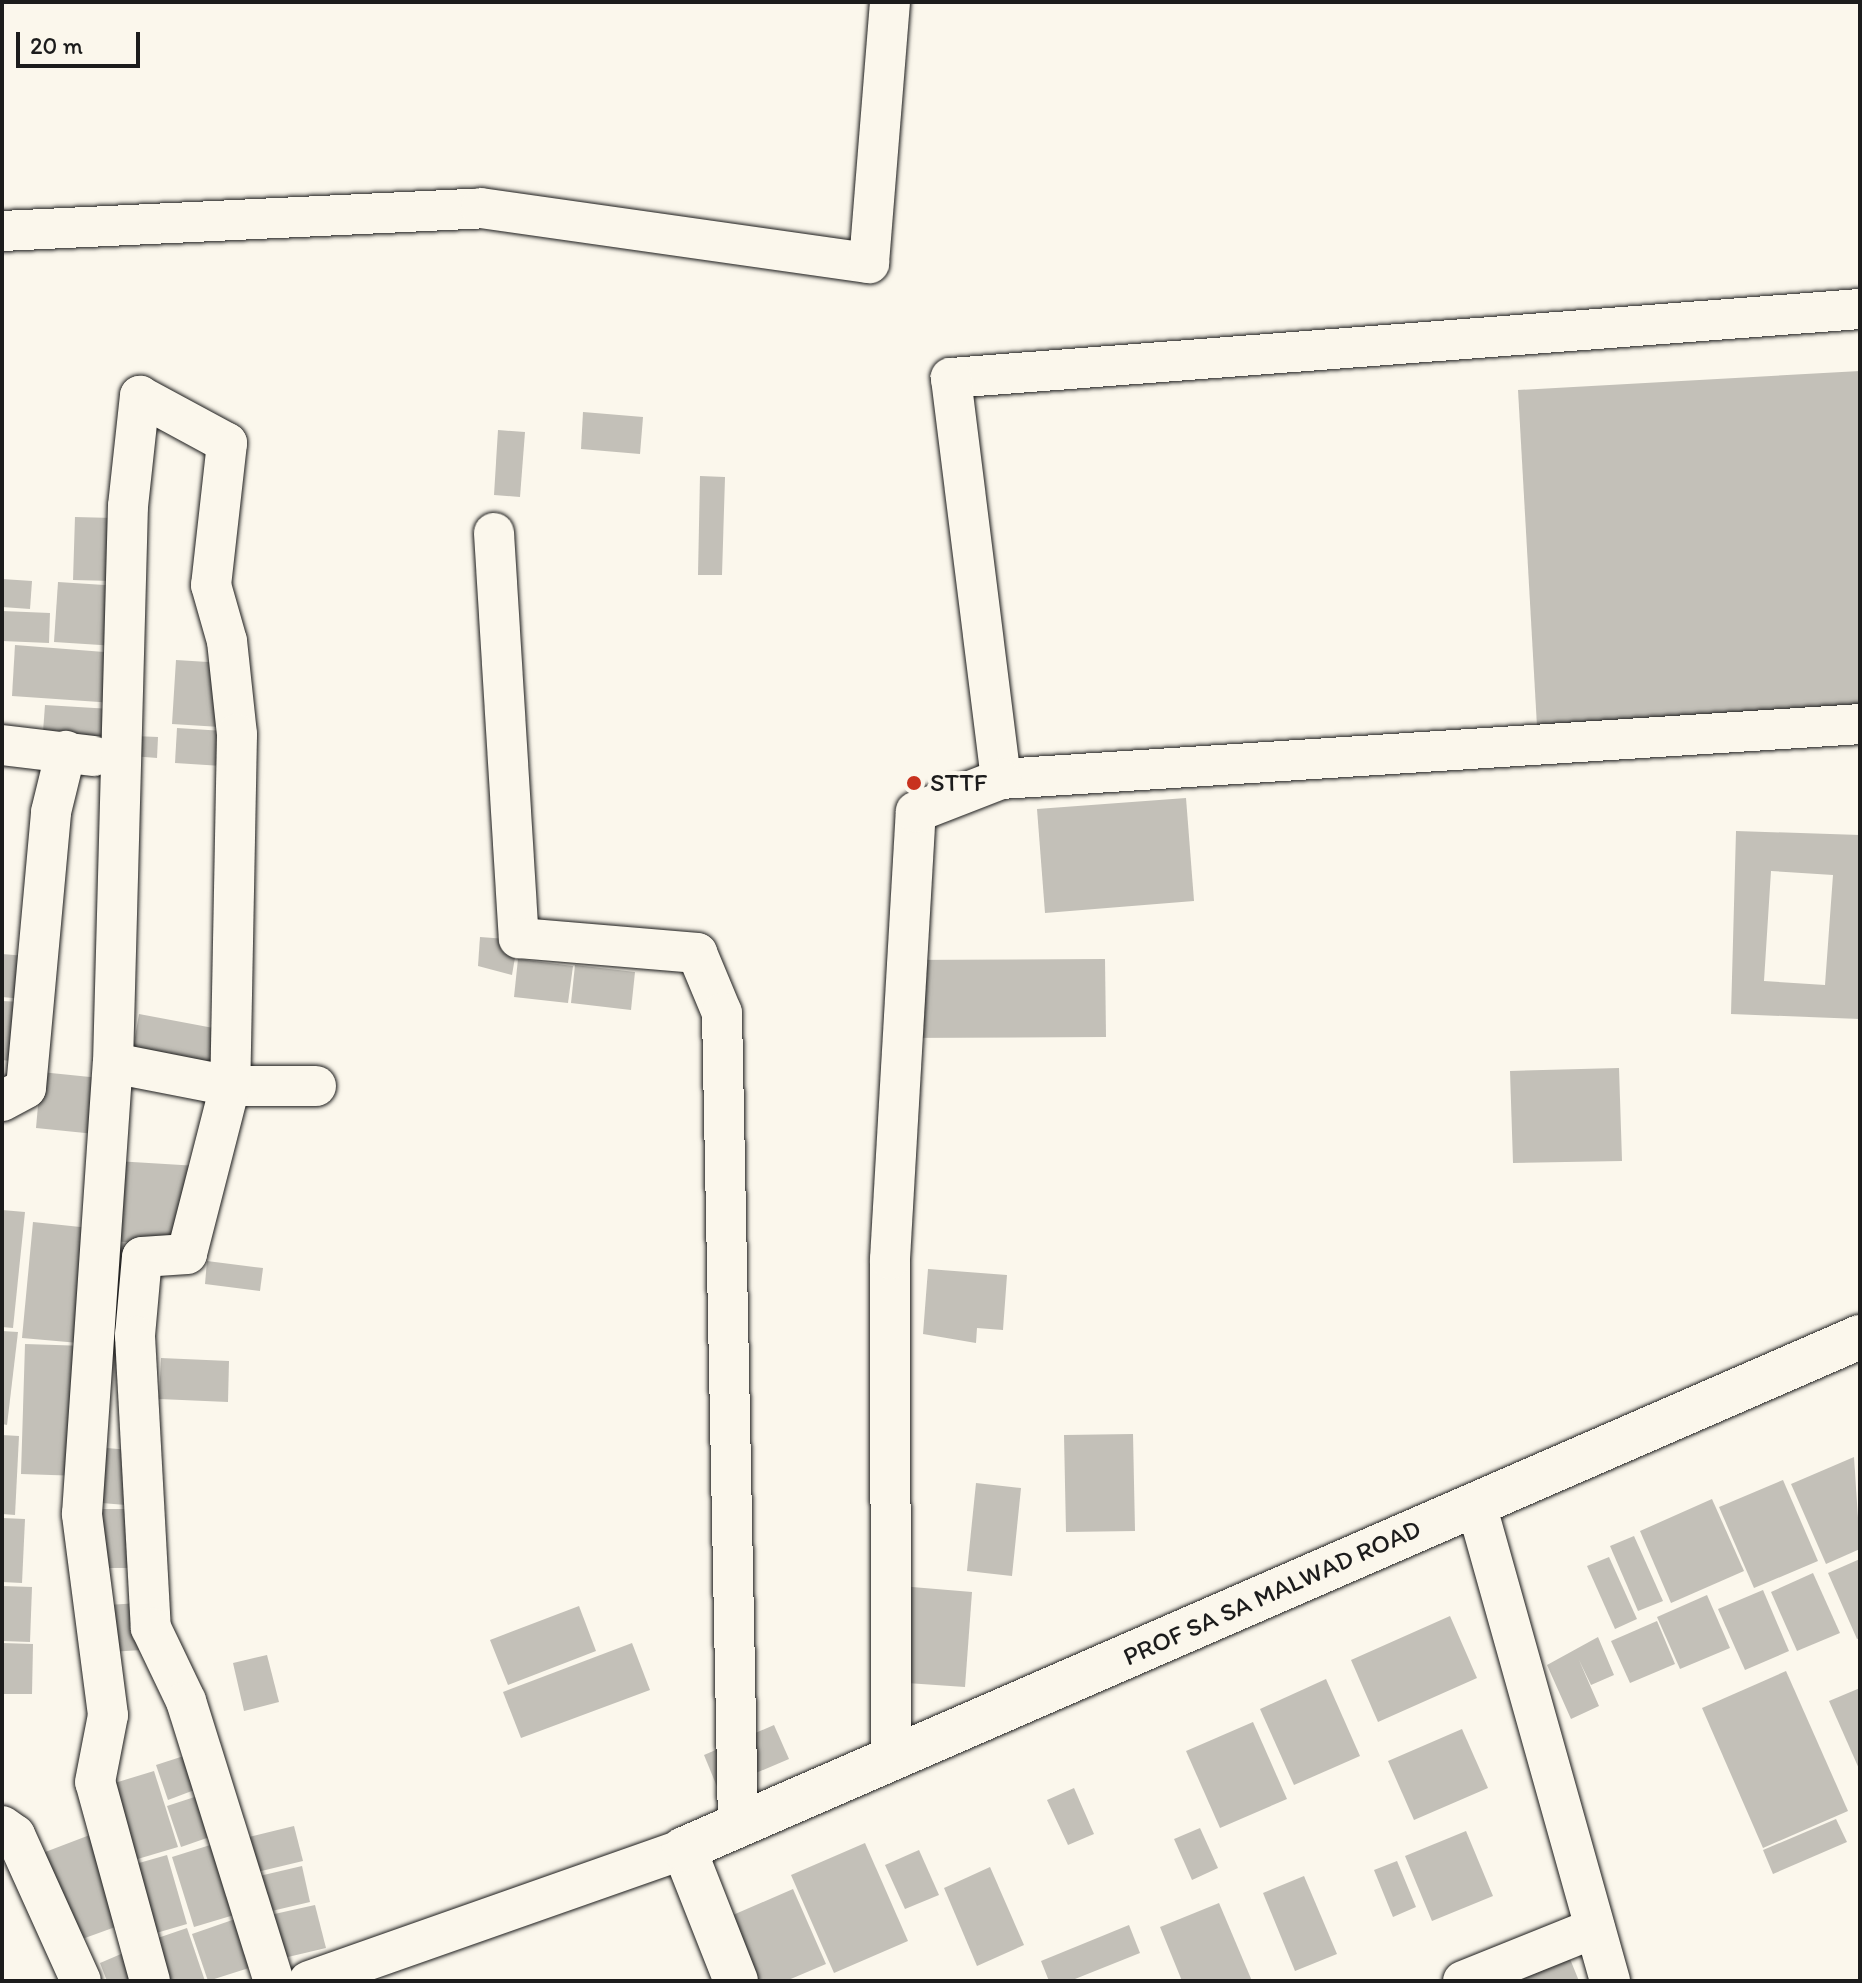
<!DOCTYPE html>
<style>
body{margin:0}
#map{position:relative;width:1862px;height:1983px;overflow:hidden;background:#fbf7ec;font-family:Itim,sans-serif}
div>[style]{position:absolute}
.building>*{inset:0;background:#c3c0b8}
.roads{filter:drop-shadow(0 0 2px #1c1c1c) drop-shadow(0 0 2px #1c1c1c)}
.street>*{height:40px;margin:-20px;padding:0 20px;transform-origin:20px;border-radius:20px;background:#fbf7ec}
.secondary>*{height:44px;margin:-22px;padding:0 22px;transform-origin:22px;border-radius:22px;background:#fbf7ec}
.dots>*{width:22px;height:22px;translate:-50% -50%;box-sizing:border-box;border:4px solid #fbf7ec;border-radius:50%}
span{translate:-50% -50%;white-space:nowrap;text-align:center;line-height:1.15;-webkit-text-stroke:8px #fbf7ec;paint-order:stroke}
.poi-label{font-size:26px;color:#1c1c1c}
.left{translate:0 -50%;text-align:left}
.street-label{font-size:26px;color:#1c1c1c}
.frame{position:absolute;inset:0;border:4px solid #1c1c1c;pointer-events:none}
.scale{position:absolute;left:16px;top:32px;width:124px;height:36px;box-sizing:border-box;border:4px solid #1c1c1c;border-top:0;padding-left:10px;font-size:24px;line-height:28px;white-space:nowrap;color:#1c1c1c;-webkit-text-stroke:6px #fbf7ec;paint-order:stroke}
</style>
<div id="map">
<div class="building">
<div style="clip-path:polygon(1860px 371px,1860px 727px,1538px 744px,1518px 390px)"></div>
<div style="clip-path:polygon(583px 412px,643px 417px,640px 454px,581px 449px)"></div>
<div style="clip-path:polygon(498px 430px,525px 432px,520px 497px,494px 495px)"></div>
<div style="clip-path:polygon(700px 476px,725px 477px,722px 575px,698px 575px)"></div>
<div style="clip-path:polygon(75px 517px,114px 518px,113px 581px,73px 580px)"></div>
<div style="clip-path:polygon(2px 579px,32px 581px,30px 609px,2px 607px)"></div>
<div style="clip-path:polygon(58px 582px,120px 586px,116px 646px,54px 642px)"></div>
<div style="clip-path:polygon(2px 611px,50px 613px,49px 643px,2px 641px)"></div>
<div style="clip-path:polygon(15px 645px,117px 653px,114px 703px,12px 696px)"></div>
<div style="clip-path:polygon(176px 660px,224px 663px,220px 727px,172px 724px)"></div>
<div style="clip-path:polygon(45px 705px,111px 709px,110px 737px,43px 732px)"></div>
<div style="clip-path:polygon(177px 728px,224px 731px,222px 766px,175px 763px)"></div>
<div style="clip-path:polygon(134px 736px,158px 737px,157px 758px,132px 756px)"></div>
<div style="clip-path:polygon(1186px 798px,1194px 901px,1045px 913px,1037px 809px)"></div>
<div style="clip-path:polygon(evenodd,1736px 831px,1860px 835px,1860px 1019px,1731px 1014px,1736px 831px,1771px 871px,1833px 875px,1825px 985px,1764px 981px,1771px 871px)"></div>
<div style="clip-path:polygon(480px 937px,518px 940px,512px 975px,478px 966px)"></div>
<div style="clip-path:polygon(2px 954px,26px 956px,23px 999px,2px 997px)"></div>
<div style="clip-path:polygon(518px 959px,573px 966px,568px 1003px,514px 997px)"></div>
<div style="clip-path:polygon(1105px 959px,1106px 1037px,897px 1038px,896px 960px)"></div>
<div style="clip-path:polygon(575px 965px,635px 972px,631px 1010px,571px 1003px)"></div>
<div style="clip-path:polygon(2px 1001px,22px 1002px,18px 1062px,2px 1060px)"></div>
<div style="clip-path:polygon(139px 1014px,224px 1030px,217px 1064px,133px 1049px)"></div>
<div style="clip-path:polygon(1619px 1068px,1622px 1161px,1513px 1163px,1510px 1071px)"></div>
<div style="clip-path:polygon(41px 1072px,100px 1078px,95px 1134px,36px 1128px)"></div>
<div style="clip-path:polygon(116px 1161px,198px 1166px,193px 1247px,111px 1241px)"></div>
<div style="clip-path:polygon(2px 1210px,25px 1212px,13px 1328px,2px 1327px)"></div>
<div style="clip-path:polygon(33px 1222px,90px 1228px,79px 1343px,22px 1338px)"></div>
<div style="clip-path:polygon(207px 1261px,263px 1268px,260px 1291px,205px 1284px)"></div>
<div style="clip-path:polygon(928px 1269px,1007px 1275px,1003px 1330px,977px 1328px,976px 1343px,923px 1334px)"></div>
<div style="clip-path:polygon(2px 1331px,18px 1332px,7px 1425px,2px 1424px)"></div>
<div style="clip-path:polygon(25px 1344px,86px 1346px,81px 1476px,21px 1474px)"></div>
<div style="clip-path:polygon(161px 1358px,229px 1361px,228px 1402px,159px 1399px)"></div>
<div style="clip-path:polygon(1133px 1434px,1135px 1531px,1066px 1532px,1064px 1435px)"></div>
<div style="clip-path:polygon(2px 1435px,19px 1436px,15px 1515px,2px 1514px)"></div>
<div style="clip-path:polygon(94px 1447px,131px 1450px,126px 1505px,89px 1502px)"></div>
<div style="clip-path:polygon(1854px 1457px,1860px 1549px,1826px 1564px,1791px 1484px)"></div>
<div style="clip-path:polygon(1783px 1480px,1818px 1561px,1754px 1588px,1719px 1507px)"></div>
<div style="clip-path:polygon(976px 1483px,1021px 1488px,1012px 1576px,967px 1571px)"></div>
<div style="clip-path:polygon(1712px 1499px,1744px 1571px,1671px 1603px,1640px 1531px)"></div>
<div style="clip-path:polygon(99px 1509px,132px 1509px,130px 1568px,97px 1568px)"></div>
<div style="clip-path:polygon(2px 1518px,25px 1519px,22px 1583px,2px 1582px)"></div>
<div style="clip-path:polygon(1634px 1536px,1663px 1601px,1638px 1611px,1610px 1546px)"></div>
<div style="clip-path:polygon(1609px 1557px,1637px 1619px,1615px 1629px,1587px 1566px)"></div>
<div style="clip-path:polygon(1860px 1559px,1860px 1638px,1857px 1639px,1828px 1573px)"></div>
<div style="clip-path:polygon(1813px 1573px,1840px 1633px,1797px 1651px,1771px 1592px)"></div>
<div style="clip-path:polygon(2px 1586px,32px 1587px,30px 1642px,2px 1641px)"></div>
<div style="clip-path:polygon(900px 1586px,972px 1592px,965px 1687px,892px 1682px)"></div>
<div style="clip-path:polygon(1763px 1590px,1789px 1651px,1745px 1670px,1718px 1609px)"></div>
<div style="clip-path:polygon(1707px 1595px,1730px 1648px,1680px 1669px,1657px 1617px)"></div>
<div style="clip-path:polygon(140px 1603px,142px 1650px,110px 1652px,107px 1605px)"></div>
<div style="clip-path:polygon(579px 1606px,596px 1651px,508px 1685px,490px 1640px)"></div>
<div style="clip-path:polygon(1450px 1616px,1477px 1678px,1378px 1722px,1351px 1660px)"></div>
<div style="clip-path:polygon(1657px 1621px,1675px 1664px,1630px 1683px,1611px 1641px)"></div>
<div style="clip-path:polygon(1598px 1637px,1614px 1675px,1591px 1685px,1579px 1660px,1599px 1706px,1571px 1719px,1547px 1665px)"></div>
<div style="clip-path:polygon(2px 1643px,33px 1644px,32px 1694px,2px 1694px)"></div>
<div style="clip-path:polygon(632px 1643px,650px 1690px,521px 1738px,503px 1692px)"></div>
<div style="clip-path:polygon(267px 1655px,279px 1702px,244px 1711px,233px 1663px)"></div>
<div style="clip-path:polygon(1786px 1671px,1848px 1811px,1763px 1848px,1702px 1708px)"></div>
<div style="clip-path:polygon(1326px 1679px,1360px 1756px,1294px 1785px,1260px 1709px)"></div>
<div style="clip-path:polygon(1860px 1688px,1860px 1771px,1829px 1701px)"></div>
<div style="clip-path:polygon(1253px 1722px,1287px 1799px,1220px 1828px,1186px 1751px)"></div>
<div style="clip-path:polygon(774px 1725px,789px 1759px,718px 1789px,704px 1755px)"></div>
<div style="clip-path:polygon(1462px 1729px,1488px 1788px,1414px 1820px,1388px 1761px)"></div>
<div style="clip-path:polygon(193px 1753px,205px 1786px,168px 1800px,156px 1765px)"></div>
<div style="clip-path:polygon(154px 1771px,178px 1847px,131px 1861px,108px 1785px)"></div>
<div style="clip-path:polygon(1074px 1788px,1094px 1834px,1068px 1845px,1047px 1800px)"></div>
<div style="clip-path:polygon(210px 1792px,224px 1832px,181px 1847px,167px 1806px)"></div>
<div style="clip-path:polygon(1836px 1819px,1847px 1842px,1773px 1874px,1763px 1850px)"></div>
<div style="clip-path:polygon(294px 1826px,303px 1861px,249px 1874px,241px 1839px)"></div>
<div style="clip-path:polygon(1200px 1828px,1218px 1868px,1192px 1880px,1174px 1839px)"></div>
<div style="clip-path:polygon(1466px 1831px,1493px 1896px,1432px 1921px,1405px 1856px)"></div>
<div style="clip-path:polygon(95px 1833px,129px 1922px,74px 1942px,40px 1854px)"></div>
<div style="clip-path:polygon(223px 1841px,244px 1912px,194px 1927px,172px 1857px)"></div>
<div style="clip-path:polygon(865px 1843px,908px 1941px,834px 1973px,791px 1875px)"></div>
<div style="clip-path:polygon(919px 1850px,939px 1895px,905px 1909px,885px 1865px)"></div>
<div style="clip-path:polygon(167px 1855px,187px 1924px,146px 1936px,125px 1867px)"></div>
<div style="clip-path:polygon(1397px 1861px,1416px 1907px,1393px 1917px,1374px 1870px)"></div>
<div style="clip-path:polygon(302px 1866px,310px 1902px,259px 1914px,251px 1878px)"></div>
<div style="clip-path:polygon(990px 1867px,1024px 1945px,977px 1966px,944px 1888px)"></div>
<div style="clip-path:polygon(1304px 1876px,1337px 1954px,1295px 1971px,1263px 1893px)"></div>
<div style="clip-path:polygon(793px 1889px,826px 1964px,786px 1981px,754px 1981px,726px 1918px)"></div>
<div style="clip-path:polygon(1219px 1903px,1252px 1981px,1182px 1981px,1160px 1927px)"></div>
<div style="clip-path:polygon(315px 1905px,326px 1948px,271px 1961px,261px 1917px)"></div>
<div style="clip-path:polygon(241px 1917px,258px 1965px,208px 1981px,192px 1934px)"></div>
<div style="clip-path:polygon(1129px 1925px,1140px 1953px,1070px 1981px,1049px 1981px,1041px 1961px)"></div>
<div style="clip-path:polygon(187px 1928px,205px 1981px,160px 1981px,146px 1942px)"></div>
<div style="clip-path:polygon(128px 1951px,140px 1981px,107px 1981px,100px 1963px)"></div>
<div style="clip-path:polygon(1568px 1954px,1579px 1981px,1500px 1981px)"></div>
</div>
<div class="roads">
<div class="street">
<div style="left:2px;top:231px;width:480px;rotate:-2.7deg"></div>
<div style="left:481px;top:208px;width:392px;rotate:8.1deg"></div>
<div style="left:869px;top:263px;width:262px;rotate:-85.4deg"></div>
<div style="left:1860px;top:309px;width:912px;rotate:175.66deg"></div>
<div style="left:951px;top:378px;width:404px;rotate:82.9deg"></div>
<div style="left:1001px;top:779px;width:861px;rotate:-3.66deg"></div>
<div style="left:494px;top:533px;width:406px;rotate:86.5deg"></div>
<div style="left:519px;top:938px;width:179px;rotate:4.8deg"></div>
<div style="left:697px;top:953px;width:65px;rotate:67.4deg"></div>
<div style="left:722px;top:1013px;width:812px;rotate:88.87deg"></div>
<div style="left:2px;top:745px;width:92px;rotate:6.9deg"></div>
<div style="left:113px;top:1063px;width:119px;rotate:11.1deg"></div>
<div style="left:230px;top:1086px;width:86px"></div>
<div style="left:2px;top:1101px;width:27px;rotate:-28deg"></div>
<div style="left:26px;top:1088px;width:277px;rotate:-84.8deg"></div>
<div style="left:51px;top:812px;width:63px;rotate:-76.2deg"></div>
<div style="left:1476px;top:1504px;width:495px;rotate:74.3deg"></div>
<div style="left:891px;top:1759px;width:500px;rotate:-90.11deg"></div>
<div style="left:890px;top:1259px;width:448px;rotate:-86.7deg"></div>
<div style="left:916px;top:812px;width:91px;rotate:-21.2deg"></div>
<div style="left:2px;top:1826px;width:16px;rotate:35deg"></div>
<div style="left:15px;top:1835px;width:160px;rotate:65.7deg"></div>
<div style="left:150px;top:1981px;width:206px;rotate:-105.4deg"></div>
<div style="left:95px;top:1782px;width:68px;rotate:-79deg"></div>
<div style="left:108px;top:1715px;width:203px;rotate:-97.4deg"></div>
<div style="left:82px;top:1514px;width:452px;rotate:-86.1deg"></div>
<div style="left:113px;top:1063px;width:557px;rotate:-88.46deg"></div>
<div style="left:128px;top:506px;width:111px;rotate:-83.8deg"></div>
<div style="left:140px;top:396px;width:99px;rotate:28.4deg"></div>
<div style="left:227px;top:443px;width:143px;rotate:96.4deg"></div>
<div style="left:211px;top:585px;width:58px;rotate:74.1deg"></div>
<div style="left:227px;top:641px;width:94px;rotate:83.9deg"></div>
<div style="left:237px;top:734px;width:352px;rotate:91.1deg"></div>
<div style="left:230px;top:1086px;width:173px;rotate:104.4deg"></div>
<div style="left:187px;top:1254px;width:45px;rotate:176.2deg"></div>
<div style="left:142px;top:1257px;width:79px;rotate:95.1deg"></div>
<div style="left:135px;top:1336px;width:292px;rotate:86.9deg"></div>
<div style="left:151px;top:1628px;width:81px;rotate:64.4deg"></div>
<div style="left:186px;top:1701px;width:294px;rotate:72.6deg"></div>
<div style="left:309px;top:1981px;width:398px;rotate:-19.4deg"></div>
<div style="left:1463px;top:1981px;width:142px;rotate:-21.9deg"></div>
</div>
<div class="secondary">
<div style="left:736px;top:1981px;width:142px;rotate:-111.5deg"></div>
<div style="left:684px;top:1849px;width:1283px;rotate:-23.53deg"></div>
</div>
</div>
<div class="dots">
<div style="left:914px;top:783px;background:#c8321e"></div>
</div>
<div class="poi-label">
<span class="left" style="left:930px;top:783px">STTF</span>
</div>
<div class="street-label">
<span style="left:1272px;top:1593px;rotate:-24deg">PROF SA SA MALWAD ROAD</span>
</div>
<div class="frame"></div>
<div class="scale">20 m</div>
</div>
